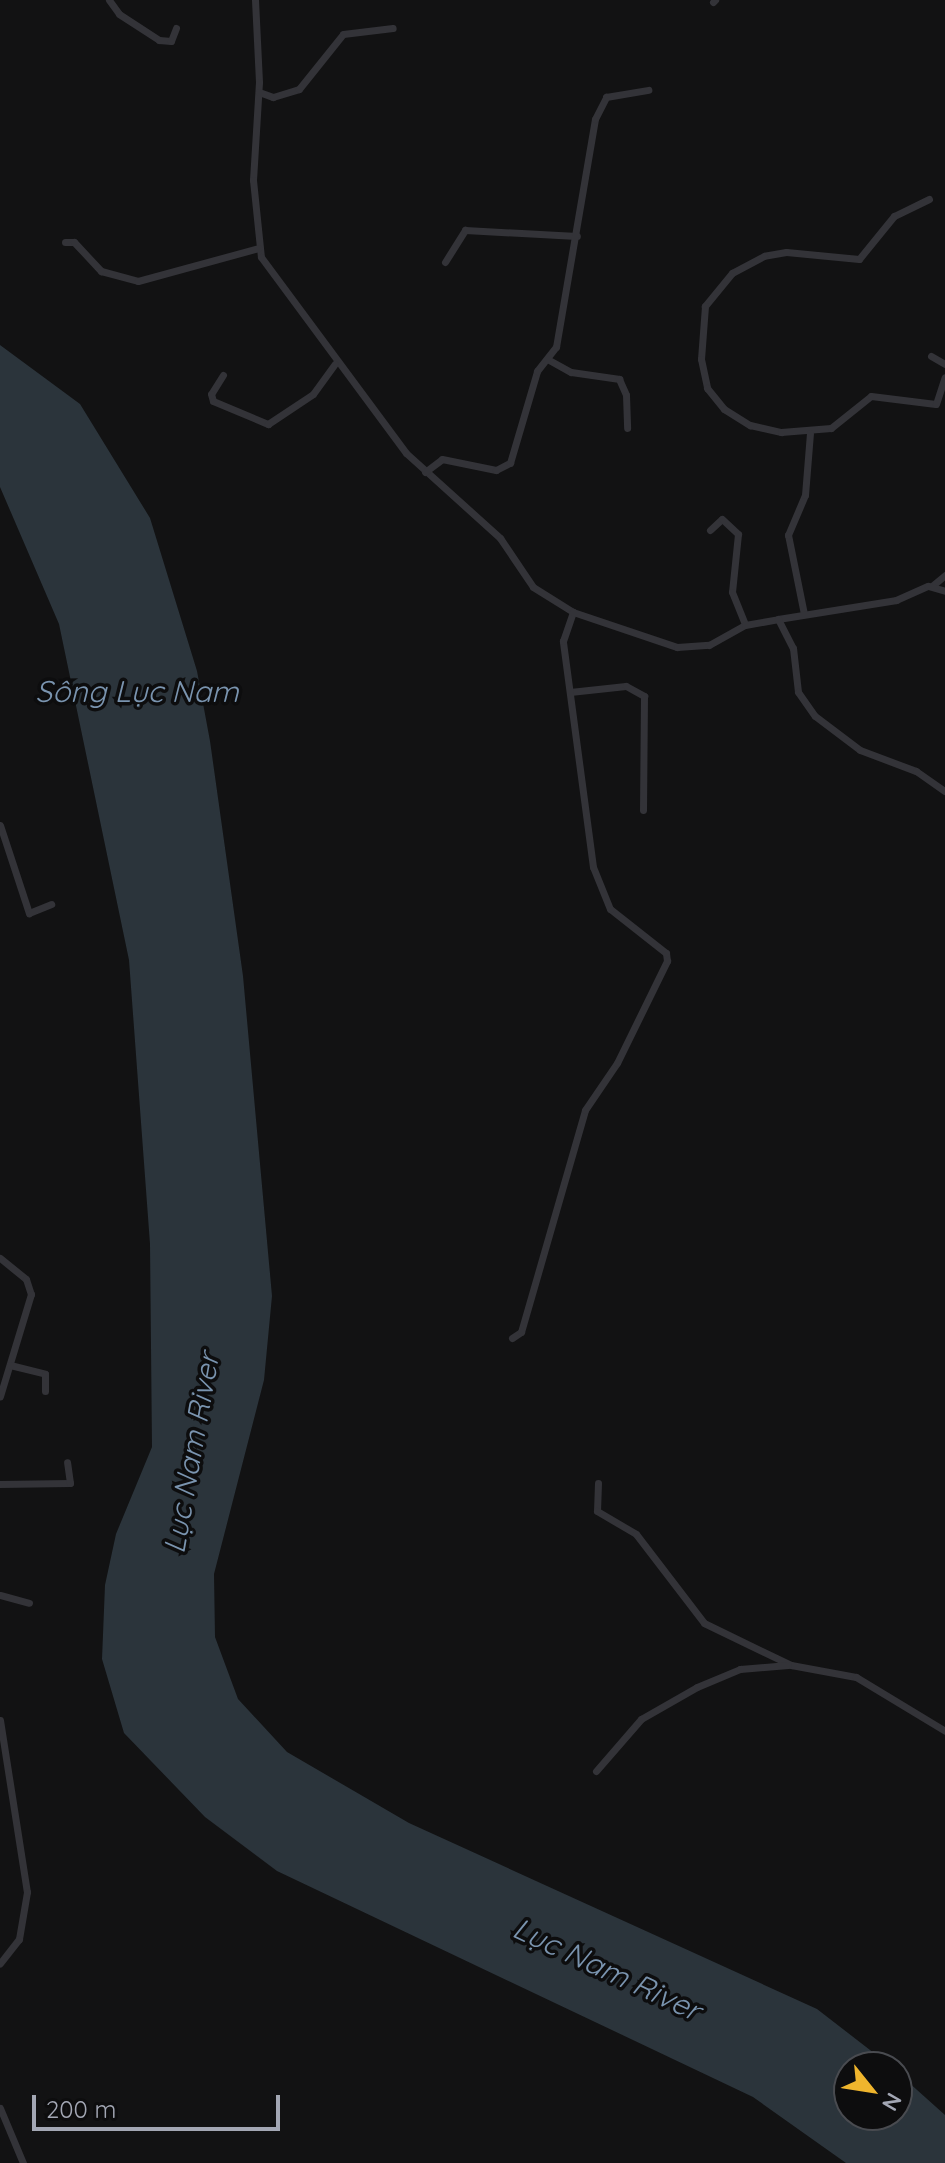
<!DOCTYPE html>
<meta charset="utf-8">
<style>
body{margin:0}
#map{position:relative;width:945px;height:2163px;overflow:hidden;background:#121213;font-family:Quicksand,sans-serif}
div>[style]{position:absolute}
.water>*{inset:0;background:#2b343b}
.minor>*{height:7px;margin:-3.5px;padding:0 3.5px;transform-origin:3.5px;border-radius:3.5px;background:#333338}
span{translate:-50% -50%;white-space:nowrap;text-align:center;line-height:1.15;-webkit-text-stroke:7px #0d0d0e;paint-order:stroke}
.water-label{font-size:30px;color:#7a94af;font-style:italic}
.north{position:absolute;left:833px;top:2051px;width:80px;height:80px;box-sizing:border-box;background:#0d0d0e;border:2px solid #494b50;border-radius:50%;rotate:120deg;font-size:22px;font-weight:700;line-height:32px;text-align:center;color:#a3a7b4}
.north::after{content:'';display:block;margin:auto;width:28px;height:36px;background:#efb52d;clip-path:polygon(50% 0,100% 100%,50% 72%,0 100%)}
.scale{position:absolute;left:32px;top:2095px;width:248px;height:36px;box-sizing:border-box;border:4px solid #a3a7b4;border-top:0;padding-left:10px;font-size:24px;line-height:28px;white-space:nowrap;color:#a3a7b4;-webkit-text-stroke:6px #0d0d0e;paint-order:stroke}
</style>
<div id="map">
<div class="water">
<div style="clip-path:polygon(0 345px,80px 404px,150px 518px,197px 671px,210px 741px,243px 976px,272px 1296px,264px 1380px,214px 1574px,215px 1637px,238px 1699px,287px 1752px,409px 1823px,817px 2009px,892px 2067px,849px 2067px,849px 2115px,897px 2115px,897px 2072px,945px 2115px,945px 2163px,846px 2163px,753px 2097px,277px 1871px,205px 1817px,124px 1733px,102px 1659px,105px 1585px,116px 1534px,152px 1447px,150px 1244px,129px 960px,59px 624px,0 487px)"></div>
</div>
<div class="minor">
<div style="left:109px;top:0;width:17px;rotate:54deg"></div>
<div style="left:119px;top:14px;width:48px;rotate:33deg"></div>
<div style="left:159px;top:40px;width:12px;rotate:5deg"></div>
<div style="left:171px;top:41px;width:14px;rotate:-69deg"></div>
<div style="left:255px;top:0;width:82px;rotate:87.2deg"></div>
<div style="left:259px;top:82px;width:98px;rotate:93.5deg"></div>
<div style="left:253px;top:180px;width:77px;rotate:84.1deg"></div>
<div style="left:261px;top:257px;width:244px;rotate:53.5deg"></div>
<div style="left:406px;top:453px;width:127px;rotate:42.1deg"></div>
<div style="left:500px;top:538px;width:59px;rotate:56deg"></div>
<div style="left:533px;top:587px;width:47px;rotate:32deg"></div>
<div style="left:713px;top:2px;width:3px;rotate:-45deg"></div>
<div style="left:259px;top:92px;width:15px;rotate:20deg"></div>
<div style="left:273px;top:97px;width:27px;rotate:-17deg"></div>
<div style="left:299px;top:89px;width:70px;rotate:-51.3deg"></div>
<div style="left:343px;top:34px;width:50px;rotate:-6.8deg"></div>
<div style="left:929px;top:199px;width:39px;rotate:154deg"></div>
<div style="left:894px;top:216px;width:55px;rotate:129.1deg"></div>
<div style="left:859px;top:259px;width:73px;rotate:-174.5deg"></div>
<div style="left:786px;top:252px;width:22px;rotate:170deg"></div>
<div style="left:764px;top:256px;width:36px;rotate:152deg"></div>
<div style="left:732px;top:273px;width:43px;rotate:129.3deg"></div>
<div style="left:705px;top:306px;width:53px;rotate:94.3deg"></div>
<div style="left:701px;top:359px;width:30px;rotate:78deg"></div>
<div style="left:707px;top:388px;width:27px;rotate:51deg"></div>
<div style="left:724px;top:409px;width:31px;rotate:32deg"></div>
<div style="left:750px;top:425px;width:32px;rotate:13deg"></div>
<div style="left:781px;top:432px;width:50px;rotate:-4.6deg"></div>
<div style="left:831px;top:428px;width:51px;rotate:-38.7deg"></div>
<div style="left:871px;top:396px;width:65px;rotate:7deg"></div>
<div style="left:936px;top:404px;width:28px;rotate:-72deg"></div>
<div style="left:65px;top:242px;width:9px"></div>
<div style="left:74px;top:242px;width:40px;rotate:47deg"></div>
<div style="left:101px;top:271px;width:38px;rotate:15deg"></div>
<div style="left:138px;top:281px;width:125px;rotate:-15.3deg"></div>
<div style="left:445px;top:262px;width:38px;rotate:-58deg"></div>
<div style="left:465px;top:230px;width:112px;rotate:3.1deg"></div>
<div style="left:931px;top:356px;width:16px;rotate:30deg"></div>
<div style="left:549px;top:360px;width:25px;rotate:29deg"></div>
<div style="left:571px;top:372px;width:49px;rotate:8.3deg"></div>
<div style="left:619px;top:379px;width:17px;rotate:66deg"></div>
<div style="left:626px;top:395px;width:33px;rotate:88deg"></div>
<div style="left:223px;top:375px;width:22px;rotate:122deg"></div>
<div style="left:211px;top:394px;width:7px;rotate:74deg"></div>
<div style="left:213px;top:401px;width:60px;rotate:22.7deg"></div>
<div style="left:268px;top:424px;width:54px;rotate:-33.7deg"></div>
<div style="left:313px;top:394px;width:37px;rotate:-54deg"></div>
<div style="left:425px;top:472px;width:21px;rotate:-37deg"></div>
<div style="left:442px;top:459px;width:55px;rotate:11.5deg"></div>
<div style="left:496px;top:470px;width:16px;rotate:-27deg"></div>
<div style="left:510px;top:463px;width:96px;rotate:-73.6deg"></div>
<div style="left:537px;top:371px;width:31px;rotate:-52deg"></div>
<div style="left:556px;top:347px;width:231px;rotate:-80.3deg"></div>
<div style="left:595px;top:119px;width:25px;rotate:-63deg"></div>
<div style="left:606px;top:97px;width:43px;rotate:-9.5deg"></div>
<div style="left:710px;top:530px;width:16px;rotate:-43deg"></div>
<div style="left:722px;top:519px;width:22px;rotate:43deg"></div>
<div style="left:738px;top:534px;width:58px;rotate:95.9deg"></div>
<div style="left:732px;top:592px;width:35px;rotate:68deg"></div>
<div style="left:932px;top:586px;width:17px;rotate:-40deg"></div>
<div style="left:804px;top:614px;width:81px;rotate:-101.4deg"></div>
<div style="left:788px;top:535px;width:43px;rotate:-67deg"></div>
<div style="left:805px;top:495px;width:62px;rotate:-85.4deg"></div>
<div style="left:778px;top:619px;width:120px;rotate:-9.1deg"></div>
<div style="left:896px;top:600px;width:35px;rotate:-24deg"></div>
<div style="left:928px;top:586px;width:18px;rotate:16deg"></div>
<div style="left:570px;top:692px;width:56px;rotate:-6.1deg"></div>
<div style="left:626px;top:686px;width:21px;rotate:29deg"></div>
<div style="left:644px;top:696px;width:114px;rotate:90.5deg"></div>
<div style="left:0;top:825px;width:93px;rotate:71.8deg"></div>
<div style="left:29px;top:913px;width:24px;rotate:-22deg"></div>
<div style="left:0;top:1258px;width:33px;rotate:39deg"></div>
<div style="left:26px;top:1279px;width:16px;rotate:72deg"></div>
<div style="left:31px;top:1294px;width:107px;rotate:106.9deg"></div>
<div style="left:512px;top:1338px;width:11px;rotate:-34deg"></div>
<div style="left:521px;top:1332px;width:231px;rotate:-73.9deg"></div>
<div style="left:585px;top:1110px;width:57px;rotate:-55.8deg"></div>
<div style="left:617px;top:1063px;width:114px;rotate:-63.9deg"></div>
<div style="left:667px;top:961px;width:8px;rotate:-97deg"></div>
<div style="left:666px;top:953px;width:71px;rotate:-141.8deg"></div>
<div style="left:610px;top:909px;width:45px;rotate:-112deg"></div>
<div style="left:593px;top:867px;width:228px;rotate:-97.6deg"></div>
<div style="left:563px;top:641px;width:31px;rotate:-71deg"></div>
<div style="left:573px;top:612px;width:110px;rotate:18.6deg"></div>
<div style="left:677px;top:647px;width:32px;rotate:-4deg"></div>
<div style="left:709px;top:645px;width:41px;rotate:-29.1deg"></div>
<div style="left:745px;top:625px;width:34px;rotate:-10deg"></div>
<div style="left:778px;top:619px;width:33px;rotate:63deg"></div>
<div style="left:793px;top:648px;width:44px;rotate:83.5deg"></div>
<div style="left:798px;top:692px;width:29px;rotate:55deg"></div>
<div style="left:815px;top:716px;width:56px;rotate:37.1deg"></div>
<div style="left:860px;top:750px;width:60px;rotate:20.6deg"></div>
<div style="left:916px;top:771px;width:35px;rotate:35deg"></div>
<div style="left:10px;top:1365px;width:36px;rotate:14deg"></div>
<div style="left:45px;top:1374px;width:17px;rotate:90deg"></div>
<div style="left:598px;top:1483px;width:28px;rotate:92deg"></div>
<div style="left:597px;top:1511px;width:45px;rotate:30.5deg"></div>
<div style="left:636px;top:1534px;width:112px;rotate:52.6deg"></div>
<div style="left:704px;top:1623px;width:97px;rotate:25.8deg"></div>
<div style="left:791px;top:1665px;width:66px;rotate:10.5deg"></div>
<div style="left:856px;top:1677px;width:104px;rotate:31.2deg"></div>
<div style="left:0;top:1484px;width:70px;rotate:-0.8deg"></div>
<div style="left:70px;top:1483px;width:21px;rotate:-98deg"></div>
<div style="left:0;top:1595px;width:30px;rotate:15deg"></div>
<div style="left:0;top:1720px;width:174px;rotate:81.1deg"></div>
<div style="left:27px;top:1892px;width:48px;rotate:99.7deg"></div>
<div style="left:19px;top:1939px;width:31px;rotate:128deg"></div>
<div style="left:596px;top:1771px;width:69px;rotate:-49.1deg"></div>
<div style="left:641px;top:1719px;width:64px;rotate:-29.7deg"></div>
<div style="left:697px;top:1687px;width:47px;rotate:-22.7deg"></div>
<div style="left:740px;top:1669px;width:48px;rotate:-4.8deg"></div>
<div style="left:0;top:2108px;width:60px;rotate:67.3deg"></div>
</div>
<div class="water-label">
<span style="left:137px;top:691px">Sông Lục Nam</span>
<span style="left:191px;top:1453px;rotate:-80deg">Lục Nam River</span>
<span style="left:607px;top:1969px;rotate:25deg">Lục Nam River</span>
</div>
<div class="north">N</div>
<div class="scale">200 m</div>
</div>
